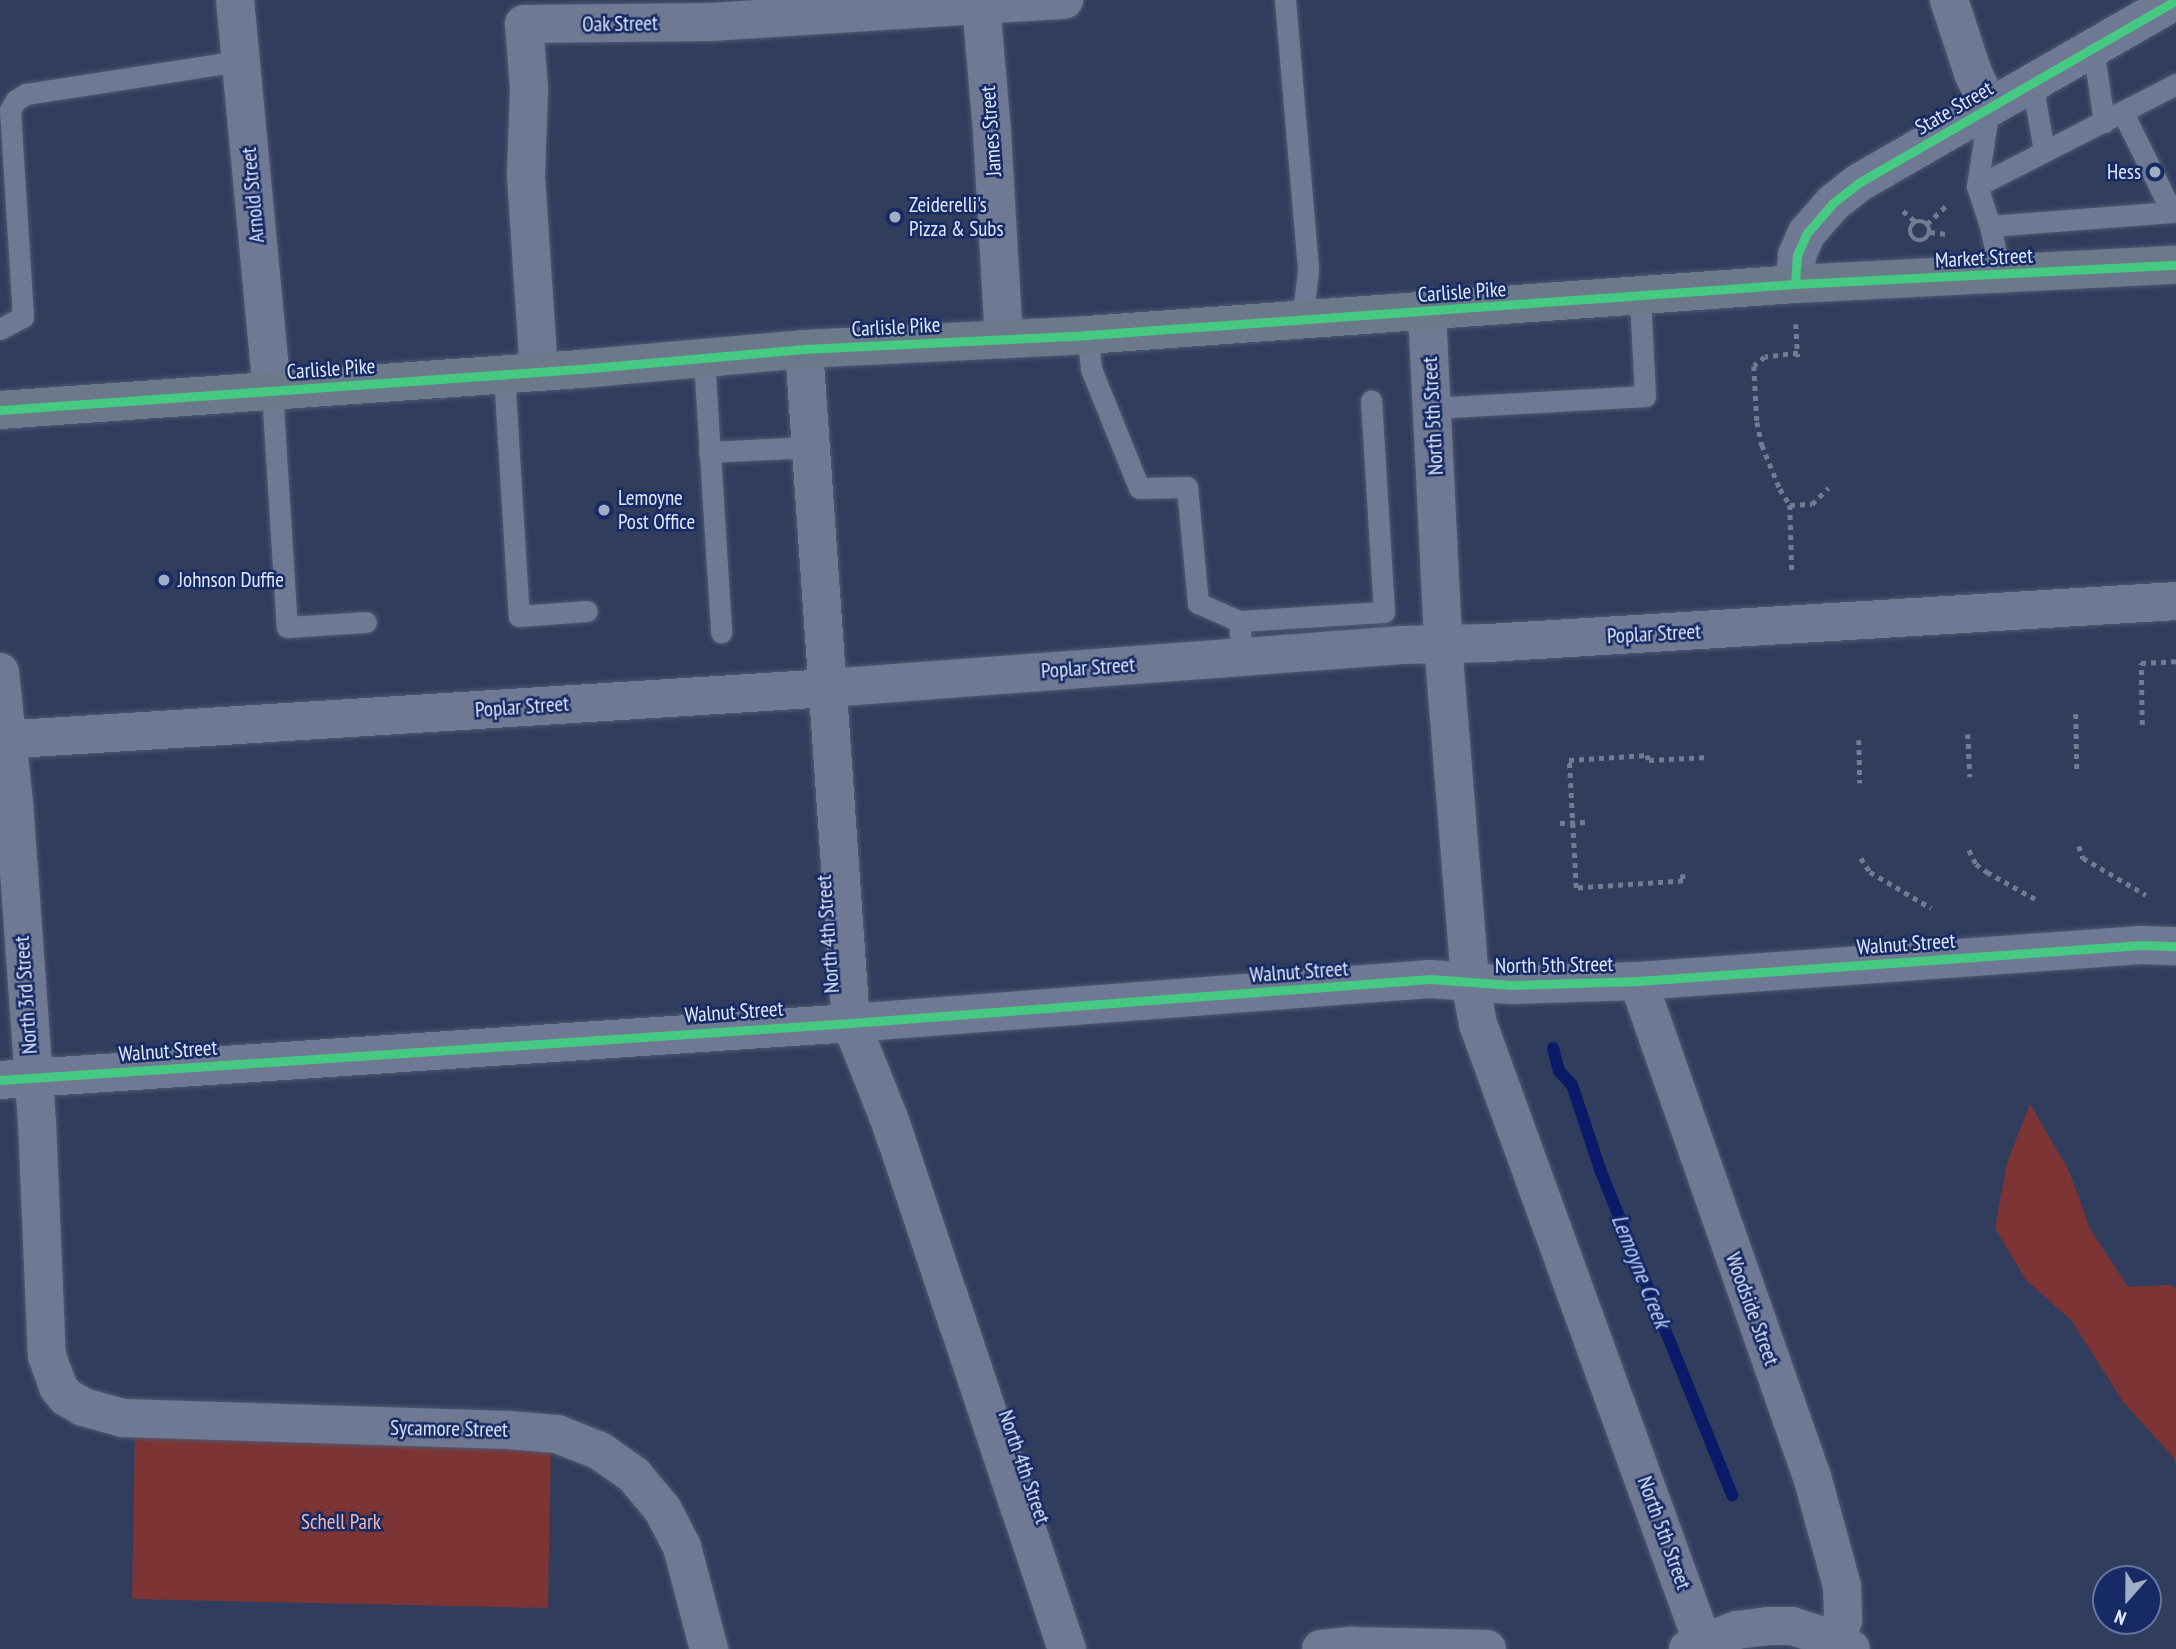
<!DOCTYPE html>
<style>
body{margin:0}
#map{position:relative;width:2176px;height:1649px;overflow:hidden;background:#313d5d;font-family:"PT Sans Narrow",sans-serif}
div>[style]{position:absolute}
.green>*{inset:0;background:#7d3434}
.stream>*{height:12px;margin:-6px;padding:0 6px;transform-origin:6px;border-radius:6px;background:#0b1969}
.path>*{height:4.5px;margin-top:-2.25px;transform-origin:0;background:repeating-linear-gradient(90deg,#727b91 0 5px,transparent 0 10px)}
.path>.ring{margin:-2.25px;padding:0;box-sizing:content-box;background:none;border:4.5px solid #727b91;border-radius:50%}
.roads{filter:drop-shadow(0 0 2px #505972) drop-shadow(0 0 2px #505972)}
.service>*{height:21px;margin:-10.5px;padding:0 10.5px;transform-origin:10.5px;border-radius:10.5px;background:#707993}
.minor>*{height:38px;margin:-19px;padding:0 19px;transform-origin:19px;border-radius:19px;background:#707993}
.tertiary>*{height:38px;margin:-19px;padding:0 19px;transform-origin:19px;border-radius:19px;background:#707993}
.secondary>*{height:38px;margin:-19px;padding:0 19px;transform-origin:19px;border-radius:19px;background:#707993}
.primary>*{height:38px;margin:-19px;padding:0 19px;transform-origin:19px;border-radius:19px;background:#6b798a}
.cycleway>*{height:9px;margin:-4.5px;padding:0 4.5px;transform-origin:4.5px;border-radius:4.5px;background:#46c982}
.dots>*{width:19px;height:19px;translate:-50% -50%;box-sizing:border-box;border:4px solid #162a63;border-radius:50%}
span{translate:-50% -50%;white-space:nowrap;text-align:center;line-height:1.15;-webkit-text-stroke:5px #162a63;paint-order:stroke}
.street-label{font-size:21px;color:#dfe9fe}
.poi-label{font-size:21px;color:#dfe9fe}
.right{translate:-100% -50%;text-align:right}
.left{translate:0 -50%;text-align:left}
.park-label{font-size:21px;color:#f2b7b0}
.water-label{font-size:23px;color:#b7ccfb;font-style:italic}
.north{position:absolute;left:2092px;top:1565px;width:70px;height:70px;box-sizing:border-box;background:#162a63;border:2px solid #6676a1;border-radius:50%;rotate:201deg;font-size:19px;font-weight:700;line-height:28px;text-align:center;color:#dfe9fe}
.north::after{content:'';display:block;margin:auto;width:24px;height:32px;background:#a2adc6;clip-path:polygon(50% 0,100% 100%,50% 72%,0 100%)}
</style>
<div id="map">
<div class="green">
<div style="clip-path:polygon(2030px 1104px,2069px 1171px,2090px 1229px,2128px 1287px,2169px 1285px,2176px 1288px,2176px 1466px,2174px 1458px,2124px 1403px,2071px 1320px,2026px 1280px,1995px 1228px,2007px 1163px)"></div>
<div style="clip-path:polygon(135px 1436px,551px 1445px,548px 1608px,132px 1599px)"></div>
</div>
<div class="stream">
<div style="left:1553px;top:1048px;width:24px;rotate:75deg"></div>
<div style="left:1559px;top:1071px;width:19px;rotate:47deg"></div>
<div style="left:1572px;top:1085px;width:92px;rotate:71.6deg"></div>
<div style="left:1601px;top:1172px;width:349px;rotate:67.9deg"></div>
</div>
<div class="path">
<div style="left:1903px;top:211px;width:17px;rotate:40deg"></div>
<div class="ring" style="left:1910px;top:221px;width:15.5px;height:15.5px"></div>
<div style="left:1927px;top:224px;width:30px;rotate:-44deg"></div>
<div style="left:1930px;top:232px;width:17px;rotate:7deg"></div>
<div style="left:1796px;top:324px;width:33px;rotate:87deg"></div>
<div style="left:1798px;top:353px;width:33px;rotate:173deg"></div>
<div style="left:1765px;top:357px;width:14px;rotate:141deg"></div>
<div style="left:1754px;top:366px;width:56px;rotate:86.9deg"></div>
<div style="left:1757px;top:422px;width:24px;rotate:78deg"></div>
<div style="left:1762px;top:445px;width:48px;rotate:67.8deg"></div>
<div style="left:1780px;top:489px;width:19px;rotate:58deg"></div>
<div style="left:1790px;top:505px;width:22px;rotate:-3deg"></div>
<div style="left:1812px;top:504px;width:23px;rotate:-45deg"></div>
<div style="left:1790px;top:505px;width:66px;rotate:88.3deg"></div>
<div style="left:2076px;top:714px;width:55px;rotate:89deg"></div>
<div style="left:2142px;top:725px;width:62px;rotate:-90.9deg"></div>
<div style="left:2141px;top:663px;width:35px;rotate:-3deg"></div>
<div style="left:1968px;top:734px;width:43px;rotate:87.3deg"></div>
<div style="left:1859px;top:740px;width:43px;rotate:88.7deg"></div>
<div style="left:1560px;top:823px;width:29px;rotate:-2deg"></div>
<div style="left:2079px;top:846px;width:13px;rotate:72deg"></div>
<div style="left:2083px;top:858px;width:73px;rotate:30.4deg"></div>
<div style="left:1969px;top:850px;width:16px;rotate:63deg"></div>
<div style="left:1976px;top:864px;width:14px;rotate:36deg"></div>
<div style="left:1987px;top:872px;width:57px;rotate:29.2deg"></div>
<div style="left:1861px;top:858px;width:17px;rotate:57deg"></div>
<div style="left:1870px;top:872px;width:71px;rotate:30.5deg"></div>
<div style="left:1683px;top:874px;width:7px;rotate:90deg"></div>
<div style="left:1683px;top:881px;width:107px;rotate:176.3deg"></div>
<div style="left:1576px;top:888px;width:128px;rotate:-93.1deg"></div>
<div style="left:1569px;top:760px;width:78px;rotate:-3.7deg"></div>
<div style="left:1647px;top:755px;width:5px;rotate:68deg"></div>
<div style="left:1649px;top:760px;width:59px;rotate:-2.9deg"></div>
</div>
<div class="roads">
<div class="service">
<div style="left:1285px;top:0;width:271px;rotate:85.1deg"></div>
<div style="left:1308px;top:270px;width:51px;rotate:96.7deg"></div>
<div style="left:2093px;top:48px;width:75px;rotate:81.5deg"></div>
<div style="left:2032px;top:82px;width:70px;rotate:80.1deg"></div>
<div style="left:1989px;top:107px;width:80px;rotate:98.6deg"></div>
<div style="left:1977px;top:186px;width:42px;rotate:72deg"></div>
<div style="left:1990px;top:226px;width:51px;rotate:77.6deg"></div>
<div style="left:2123px;top:113px;width:110px;rotate:63.7deg"></div>
<div style="left:2172px;top:212px;width:4px;rotate:-14deg"></div>
<div style="left:1977px;top:186px;width:224px;rotate:-27.1deg"></div>
<div style="left:1990px;top:226px;width:183px;rotate:-4.4deg"></div>
<div style="left:0;top:329px;width:26px;rotate:-28deg"></div>
<div style="left:23px;top:317px;width:207px;rotate:-93.6deg"></div>
<div style="left:10px;top:110px;width:12px;rotate:-59deg"></div>
<div style="left:16px;top:100px;width:12px;rotate:-31deg"></div>
<div style="left:26px;top:94px;width:217px;rotate:-8.8deg"></div>
<div style="left:1087px;top:335px;width:34px;rotate:83deg"></div>
<div style="left:1091px;top:369px;width:128px;rotate:68deg"></div>
<div style="left:1139px;top:488px;width:48px;rotate:-1.2deg"></div>
<div style="left:1187px;top:487px;width:117px;rotate:84.6deg"></div>
<div style="left:1198px;top:603px;width:45px;rotate:23.7deg"></div>
<div style="left:1239px;top:621px;width:35px;rotate:85deg"></div>
<div style="left:704px;top:359px;width:274px;rotate:86.4deg"></div>
<div style="left:504px;top:374px;width:242px;rotate:86.5deg"></div>
<div style="left:519px;top:616px;width:68px;rotate:-4.2deg"></div>
<div style="left:272px;top:391px;width:236px;rotate:86.4deg"></div>
<div style="left:287px;top:627px;width:79px;rotate:-3.6deg"></div>
<div style="left:1433px;top:408px;width:212px;rotate:-3.2deg"></div>
<div style="left:1645px;top:396px;width:98px;rotate:-92.9deg"></div>
<div style="left:709px;top:452px;width:101px;rotate:-2.8deg"></div>
<div style="left:1239px;top:621px;width:145px;rotate:-3.6deg"></div>
<div style="left:1384px;top:612px;width:212px;rotate:-93.5deg"></div>
</div>
<div class="minor">
<div style="left:235px;top:0;width:393px;rotate:84.6deg"></div>
<div style="left:1949px;top:0;width:77px;rotate:71.8deg"></div>
<div style="left:1973px;top:73px;width:38px;rotate:65deg"></div>
<div style="left:981px;top:5px;width:127px;rotate:85deg"></div>
<div style="left:992px;top:132px;width:208px;rotate:86.7deg"></div>
<div style="left:1427px;top:312px;width:332px;rotate:87.2deg"></div>
<div style="left:1443px;top:644px;width:339px;rotate:85.4deg"></div>
<div style="left:1470px;top:982px;width:43px;rotate:79.2deg"></div>
<div style="left:1478px;top:1024px;width:665px;rotate:70.04deg"></div>
<div style="left:804px;top:349px;width:676px;rotate:86.01deg"></div>
<div style="left:851px;top:1023px;width:105px;rotate:68.3deg"></div>
<div style="left:890px;top:1121px;width:557px;rotate:71.47deg"></div>
<div style="left:539px;top:372px;width:197px;rotate:-93.8deg"></div>
<div style="left:526px;top:175px;width:87px;rotate:-88deg"></div>
<div style="left:529px;top:88px;width:64px;rotate:-94.5deg"></div>
<div style="left:524px;top:24px;width:186px;rotate:-0.6deg"></div>
<div style="left:710px;top:22px;width:355px;rotate:-3.6deg"></div>
<div style="left:0;top:740px;width:830px;rotate:-3.59deg"></div>
<div style="left:828px;top:688px;width:576px;rotate:-4.28deg"></div>
<div style="left:1402px;top:645px;width:86px;rotate:-1.3deg"></div>
<div style="left:1488px;top:643px;width:689px;rotate:-3.49deg"></div>
<div style="left:1638px;top:981px;width:529px;rotate:70.67deg"></div>
<div style="left:1813px;top:1480px;width:110px;rotate:74.7deg"></div>
<div style="left:1842px;top:1586px;width:34px;rotate:88deg"></div>
<div style="left:1843px;top:1620px;width:22px;rotate:112deg"></div>
<div style="left:0;top:1080px;width:853px;rotate:-3.83deg"></div>
<div style="left:851px;top:1023px;width:581px;rotate:-4.35deg"></div>
<div style="left:1430px;top:979px;width:82px;rotate:4.2deg"></div>
<div style="left:1512px;top:985px;width:126px;rotate:-1.8deg"></div>
<div style="left:1638px;top:981px;width:505px;rotate:-4.09deg"></div>
<div style="left:2142px;top:945px;width:34px;rotate:2deg"></div>
<div style="left:66px;top:1397px;width:20px;rotate:30deg"></div>
<div style="left:83px;top:1407px;width:41px;rotate:15.4deg"></div>
<div style="left:123px;top:1418px;width:385px;rotate:1.8deg"></div>
<div style="left:508px;top:1430px;width:49px;rotate:4.7deg"></div>
<div style="left:557px;top:1434px;width:46px;rotate:21.6deg"></div>
<div style="left:600px;top:1451px;width:42px;rotate:35.2deg"></div>
<div style="left:634px;top:1475px;width:45px;rotate:50.4deg"></div>
<div style="left:663px;top:1510px;width:42px;rotate:62.8deg"></div>
<div style="left:682px;top:1547px;width:106px;rotate:75.2deg"></div>
<div style="left:1321px;top:1649px;width:31px;rotate:-6deg"></div>
<div style="left:1352px;top:1646px;width:135px;rotate:1.3deg"></div>
<div style="left:1688px;top:1649px;width:53px;rotate:-21.2deg"></div>
<div style="left:1737px;top:1630px;width:31px;rotate:-7deg"></div>
<div style="left:1768px;top:1626px;width:24px"></div>
<div style="left:1792px;top:1626px;width:45px;rotate:18deg"></div>
<div style="left:1835px;top:1640px;width:18px;rotate:29deg"></div>
</div>
<div class="tertiary">
<div style="left:0;top:672px;width:131px;rotate:83.9deg"></div>
<div style="left:14px;top:802px;width:321px;rotate:85.9deg"></div>
<div style="left:37px;top:1122px;width:234px;rotate:87.6deg"></div>
<div style="left:47px;top:1356px;width:33px;rotate:70deg"></div>
<div style="left:58px;top:1387px;width:13px;rotate:51deg"></div>
</div>
<div class="secondary">
<div style="left:1795px;top:284px;width:29px;rotate:-86deg"></div>
<div style="left:1797px;top:255px;width:24px;rotate:-66deg"></div>
<div style="left:1807px;top:233px;width:40px;rotate:-49deg"></div>
<div style="left:1833px;top:203px;width:34px;rotate:-38deg"></div>
<div style="left:1860px;top:182px;width:365px;rotate:-29.9deg"></div>
</div>
<div class="primary">
<div style="left:0;top:410px;width:581px;rotate:-4.04deg"></div>
<div style="left:580px;top:369px;width:225px;rotate:-5.1deg"></div>
<div style="left:804px;top:349px;width:283px;rotate:-2.8deg"></div>
<div style="left:1087px;top:335px;width:710px;rotate:-4.12deg"></div>
<div style="left:1795px;top:284px;width:381px;rotate:-2.9deg"></div>
</div>
</div>
<div class="cycleway">
<div style="left:1795px;top:284px;width:29px;rotate:-86deg"></div>
<div style="left:1797px;top:255px;width:24px;rotate:-66deg"></div>
<div style="left:1807px;top:233px;width:40px;rotate:-49deg"></div>
<div style="left:1833px;top:203px;width:34px;rotate:-38deg"></div>
<div style="left:1860px;top:182px;width:365px;rotate:-29.9deg"></div>
<div style="left:0;top:410px;width:581px;rotate:-4.04deg"></div>
<div style="left:580px;top:369px;width:225px;rotate:-5.1deg"></div>
<div style="left:804px;top:349px;width:283px;rotate:-2.8deg"></div>
<div style="left:1087px;top:335px;width:710px;rotate:-4.12deg"></div>
<div style="left:1795px;top:284px;width:381px;rotate:-2.9deg"></div>
<div style="left:0;top:1080px;width:853px;rotate:-3.83deg"></div>
<div style="left:851px;top:1023px;width:581px;rotate:-4.35deg"></div>
<div style="left:1430px;top:979px;width:82px;rotate:4.2deg"></div>
<div style="left:1512px;top:985px;width:126px;rotate:-1.8deg"></div>
<div style="left:1638px;top:981px;width:505px;rotate:-4.09deg"></div>
<div style="left:2142px;top:945px;width:34px;rotate:2deg"></div>
</div>
<div class="dots">
<div style="left:2155px;top:172px;background:#a2adc6"></div>
<div style="left:895px;top:217px;background:#a2adc6"></div>
<div style="left:604px;top:510px;background:#a2adc6"></div>
<div style="left:164px;top:580px;background:#a2adc6"></div>
</div>
<div class="street-label">
<span style="left:620px;top:24px;rotate:-1deg">Oak Street</span>
<span style="left:1954px;top:108px;rotate:-30deg">State Street</span>
<span style="left:991px;top:131px;rotate:-94deg">James Street</span>
<span style="left:253px;top:195px;rotate:-95deg">Arnold Street</span>
<span style="left:1984px;top:258px;rotate:-3deg">Market Street</span>
<span style="left:1462px;top:292px;rotate:-4deg">Carlisle Pike</span>
<span style="left:896px;top:327px;rotate:-3deg">Carlisle Pike</span>
<span style="left:331px;top:369px;rotate:-4deg">Carlisle Pike</span>
<span style="left:1433px;top:416px;rotate:-93deg">North 5th Street</span>
<span style="left:1654px;top:634px;rotate:-3deg">Poplar Street</span>
<span style="left:1088px;top:668px;rotate:-4deg">Poplar Street</span>
<span style="left:522px;top:707px;rotate:-4deg">Poplar Street</span>
<span style="left:828px;top:934px;rotate:-94deg">North 4th Street</span>
<span style="left:1906px;top:944px;rotate:-4deg">Walnut Street</span>
<span style="left:1554px;top:965px;rotate:-1deg">North 5th Street</span>
<span style="left:1299px;top:972px;rotate:-4deg">Walnut Street</span>
<span style="left:26px;top:995px;rotate:-94deg">North 3rd Street</span>
<span style="left:734px;top:1012px;rotate:-4deg">Walnut Street</span>
<span style="left:168px;top:1051px;rotate:-4deg">Walnut Street</span>
<span style="left:1752px;top:1309px;rotate:70deg">Woodside Street</span>
<span style="left:449px;top:1429px;rotate:1deg">Sycamore Street</span>
<span style="left:1024px;top:1467px;rotate:71deg">North 4th Street</span>
<span style="left:1664px;top:1533px;rotate:70deg">North 5th Street</span>
</div>
<div class="poi-label">
<span class="right" style="left:2141px;top:172px">Hess</span>
<span class="left" style="left:909px;top:217px">Zeiderelli's<br>Pizza &amp; Subs</span>
<span class="left" style="left:618px;top:510px">Lemoyne<br>Post Office</span>
<span class="left" style="left:178px;top:580px">Johnson Duffie</span>
</div>
<div class="park-label">
<span style="left:341px;top:1522px">Schell Park</span>
</div>
<div class="water-label">
<span style="left:1641px;top:1271px;rotate:68deg">Lemoyne Creek</span>
</div>
<div class="north">N</div>
</div>
